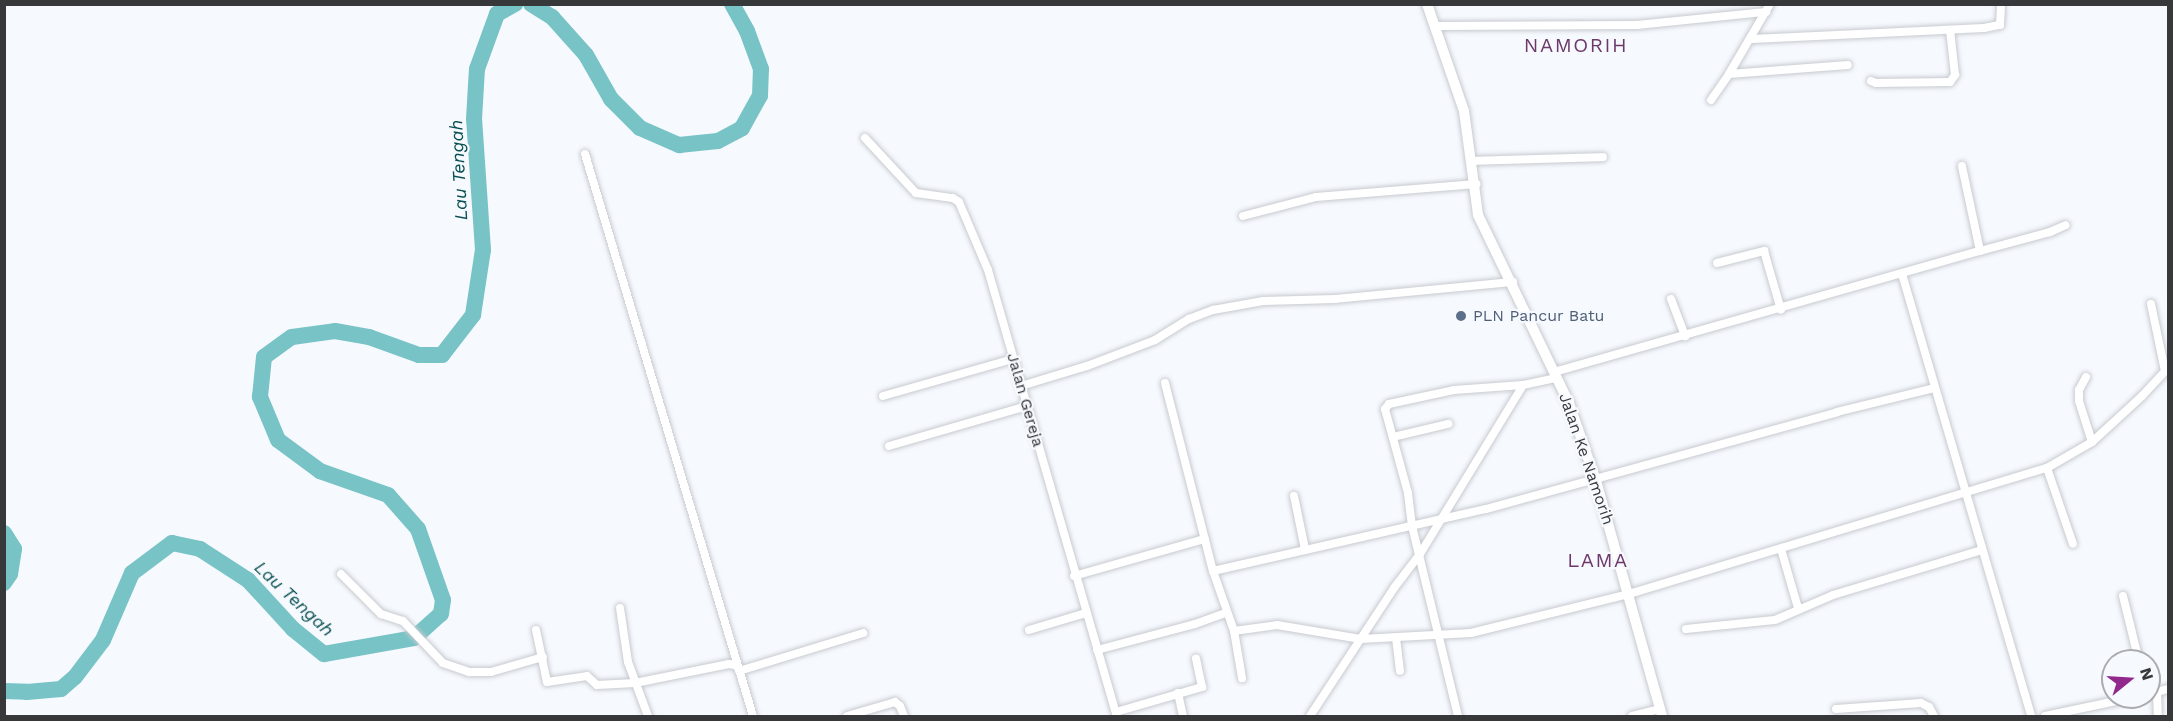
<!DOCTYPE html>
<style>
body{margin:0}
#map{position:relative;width:2173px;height:721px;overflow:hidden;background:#f6f9fe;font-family:"Work Sans",sans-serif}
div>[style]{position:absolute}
.river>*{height:16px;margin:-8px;padding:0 8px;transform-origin:8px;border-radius:8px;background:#77c3c6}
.roads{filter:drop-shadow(0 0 2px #c7cacf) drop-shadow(0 0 2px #c7cacf)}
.street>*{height:8px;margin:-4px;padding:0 4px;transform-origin:4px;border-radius:4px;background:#fff}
.secondary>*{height:10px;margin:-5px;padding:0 5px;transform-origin:5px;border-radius:5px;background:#fff}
.dots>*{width:16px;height:16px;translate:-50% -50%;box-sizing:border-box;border:3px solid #f6f9fe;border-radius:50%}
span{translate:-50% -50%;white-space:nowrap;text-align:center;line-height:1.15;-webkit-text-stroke:4.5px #f6f9fe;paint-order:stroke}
.service-label{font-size:16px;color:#4e5e75}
.left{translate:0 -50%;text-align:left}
.street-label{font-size:16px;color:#37383a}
.water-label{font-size:18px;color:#074f51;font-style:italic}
.quarter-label{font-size:20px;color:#6d3969;letter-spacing:1.5px}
.frame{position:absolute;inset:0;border:6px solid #37383a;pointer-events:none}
.north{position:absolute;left:2101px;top:649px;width:60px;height:60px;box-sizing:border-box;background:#f6f9fe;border:2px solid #aaacb0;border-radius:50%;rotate:72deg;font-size:16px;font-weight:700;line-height:24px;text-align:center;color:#37383a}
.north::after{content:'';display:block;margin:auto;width:21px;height:27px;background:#91288c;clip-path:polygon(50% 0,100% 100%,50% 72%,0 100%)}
</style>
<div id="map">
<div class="river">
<div style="left:531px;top:4px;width:25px;rotate:32deg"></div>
<div style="left:552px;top:17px;width:51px;rotate:48.2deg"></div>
<div style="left:586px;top:55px;width:51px;rotate:60.4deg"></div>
<div style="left:611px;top:99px;width:41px;rotate:45deg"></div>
<div style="left:640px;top:128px;width:43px;rotate:23.6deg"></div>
<div style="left:679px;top:145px;width:39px;rotate:-6deg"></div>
<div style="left:718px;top:141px;width:27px;rotate:-28deg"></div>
<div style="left:742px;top:128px;width:37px;rotate:-61deg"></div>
<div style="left:760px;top:96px;width:27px;rotate:-88deg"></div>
<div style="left:761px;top:69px;width:40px;rotate:-110.2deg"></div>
<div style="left:747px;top:31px;width:31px;rotate:-119deg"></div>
<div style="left:4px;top:533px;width:19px;rotate:58deg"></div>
<div style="left:14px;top:549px;width:25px;rotate:99deg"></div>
<div style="left:10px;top:574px;width:11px;rotate:124deg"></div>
<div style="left:4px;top:691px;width:23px;rotate:2deg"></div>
<div style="left:27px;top:692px;width:34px;rotate:-5deg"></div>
<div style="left:61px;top:689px;width:18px;rotate:-41deg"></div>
<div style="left:75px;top:677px;width:46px;rotate:-52.9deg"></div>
<div style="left:103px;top:640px;width:73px;rotate:-66.6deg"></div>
<div style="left:132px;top:573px;width:50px;rotate:-36.9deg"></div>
<div style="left:172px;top:543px;width:29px;rotate:12deg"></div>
<div style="left:200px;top:549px;width:57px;rotate:32.9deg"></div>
<div style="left:248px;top:580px;width:67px;rotate:47.4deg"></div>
<div style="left:293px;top:629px;width:40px;rotate:39deg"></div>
<div style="left:324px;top:654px;width:91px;rotate:-10.1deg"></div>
<div style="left:414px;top:638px;width:36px;rotate:-42deg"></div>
<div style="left:441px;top:614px;width:14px;rotate:-82deg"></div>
<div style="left:443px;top:600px;width:75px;rotate:-109.4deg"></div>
<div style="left:418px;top:529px;width:45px;rotate:-131.4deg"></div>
<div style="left:388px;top:495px;width:72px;rotate:-160.6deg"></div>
<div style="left:320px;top:471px;width:52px;rotate:-143.6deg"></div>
<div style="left:278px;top:440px;width:47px;rotate:-112.7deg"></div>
<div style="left:260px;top:397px;width:40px;rotate:-84.3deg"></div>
<div style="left:264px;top:357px;width:34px;rotate:-36deg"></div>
<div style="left:292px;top:337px;width:43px;rotate:-7.9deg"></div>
<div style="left:335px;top:331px;width:35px;rotate:10deg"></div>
<div style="left:369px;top:337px;width:53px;rotate:19.8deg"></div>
<div style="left:419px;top:355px;width:23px"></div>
<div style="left:442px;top:355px;width:51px;rotate:-52.2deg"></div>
<div style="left:473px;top:315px;width:66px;rotate:-81.3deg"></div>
<div style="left:483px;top:250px;width:131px;rotate:-93.9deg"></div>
<div style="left:474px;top:119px;width:50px;rotate:-86.6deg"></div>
<div style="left:477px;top:69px;width:59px;rotate:-70deg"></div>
<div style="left:497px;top:14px;width:21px;rotate:-29deg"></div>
</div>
<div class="roads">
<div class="street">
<div style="left:1770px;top:4px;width:81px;rotate:120.4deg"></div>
<div style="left:1729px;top:74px;width:119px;rotate:-4.3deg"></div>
<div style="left:1436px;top:26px;width:201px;rotate:-0.3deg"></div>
<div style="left:1637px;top:25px;width:130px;rotate:-5.8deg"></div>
<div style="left:1752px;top:39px;width:232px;rotate:-2.7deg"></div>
<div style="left:1984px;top:28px;width:16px;rotate:-11deg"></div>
<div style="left:2000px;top:25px;width:21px;rotate:-87deg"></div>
<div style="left:1871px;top:81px;width:5px;rotate:22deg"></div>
<div style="left:1876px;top:83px;width:74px;rotate:-0.8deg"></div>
<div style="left:1950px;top:82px;width:9px;rotate:-54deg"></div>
<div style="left:1955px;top:75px;width:45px;rotate:-96.3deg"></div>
<div style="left:1711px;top:100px;width:32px;rotate:-55deg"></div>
<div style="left:865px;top:138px;width:75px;rotate:47.2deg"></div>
<div style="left:916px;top:193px;width:37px;rotate:8deg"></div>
<div style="left:953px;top:198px;width:7px;rotate:34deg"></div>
<div style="left:959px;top:202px;width:74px;rotate:66.9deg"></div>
<div style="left:988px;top:270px;width:464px;rotate:73.9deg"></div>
<div style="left:585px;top:154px;width:587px;rotate:73.36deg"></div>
<div style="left:1472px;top:161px;width:131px;rotate:-1.7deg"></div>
<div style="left:1243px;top:216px;width:75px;rotate:-14.6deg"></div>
<div style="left:1316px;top:197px;width:161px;rotate:-4.6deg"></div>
<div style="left:1980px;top:251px;width:73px;rotate:-15.2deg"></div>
<div style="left:2050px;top:232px;width:17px;rotate:-24deg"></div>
<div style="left:1717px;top:263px;width:49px;rotate:-14.3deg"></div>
<div style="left:1764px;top:251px;width:61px;rotate:73.9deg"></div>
<div style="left:1902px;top:274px;width:460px;rotate:73.7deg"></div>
<div style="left:1671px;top:299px;width:40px;rotate:69deg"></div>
<div style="left:2151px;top:304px;width:68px;rotate:78.2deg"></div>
<div style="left:1554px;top:372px;width:443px;rotate:-15.9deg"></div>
<div style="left:1980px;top:251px;width:87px;rotate:-102deg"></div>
<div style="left:2086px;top:377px;width:15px;rotate:118deg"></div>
<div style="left:2079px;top:390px;width:11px;rotate:90deg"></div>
<div style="left:2079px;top:401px;width:43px;rotate:72.4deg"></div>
<div style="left:1165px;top:383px;width:194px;rotate:75.7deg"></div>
<div style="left:1213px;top:571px;width:64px;rotate:70.7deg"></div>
<div style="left:1234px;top:631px;width:48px;rotate:80.3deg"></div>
<div style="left:1021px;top:386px;width:69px;rotate:-16.9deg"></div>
<div style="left:1087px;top:366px;width:73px;rotate:-20.9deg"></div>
<div style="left:1155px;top:340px;width:40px;rotate:-32deg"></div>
<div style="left:1189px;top:319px;width:26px;rotate:-21deg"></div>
<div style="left:1213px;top:310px;width:51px;rotate:-10.2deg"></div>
<div style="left:1263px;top:301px;width:72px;rotate:-1.6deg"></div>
<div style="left:1335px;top:299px;width:179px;rotate:-5.5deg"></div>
<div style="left:883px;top:396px;width:135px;rotate:-15.9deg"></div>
<div style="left:1393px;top:437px;width:57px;rotate:-13.3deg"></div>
<div style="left:889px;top:446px;width:144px;rotate:-16.2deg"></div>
<div style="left:2047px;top:468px;width:80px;rotate:71.1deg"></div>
<div style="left:1294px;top:496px;width:54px;rotate:78.3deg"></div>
<div style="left:1781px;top:549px;width:61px;rotate:73.9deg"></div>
<div style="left:1213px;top:571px;width:280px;rotate:-12.8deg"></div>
<div style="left:1486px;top:509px;width:364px;rotate:-15.4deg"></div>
<div style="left:1837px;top:412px;width:100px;rotate:-13.9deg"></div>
<div style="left:341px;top:574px;width:57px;rotate:45deg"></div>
<div style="left:381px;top:614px;width:23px;rotate:18deg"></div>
<div style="left:403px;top:621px;width:58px;rotate:46.4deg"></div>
<div style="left:443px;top:663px;width:28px;rotate:19deg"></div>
<div style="left:469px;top:672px;width:22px"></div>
<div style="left:491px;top:672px;width:54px;rotate:-16.1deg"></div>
<div style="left:1074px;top:576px;width:136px;rotate:-15.8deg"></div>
<div style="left:2123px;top:596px;width:67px;rotate:76.2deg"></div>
<div style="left:620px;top:608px;width:55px;rotate:81.6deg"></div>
<div style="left:628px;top:662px;width:58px;rotate:69.7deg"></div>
<div style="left:1686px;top:629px;width:89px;rotate:-5.8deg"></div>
<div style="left:1775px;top:620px;width:63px;rotate:-23.3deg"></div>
<div style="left:1833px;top:595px;width:156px;rotate:-16.8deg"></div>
<div style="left:536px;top:630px;width:53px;rotate:78.1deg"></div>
<div style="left:547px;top:682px;width:40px;rotate:-8.5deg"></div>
<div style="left:587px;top:676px;width:13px;rotate:42deg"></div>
<div style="left:597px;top:685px;width:38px;rotate:-3deg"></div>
<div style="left:635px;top:683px;width:96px;rotate:-11.4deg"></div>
<div style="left:729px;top:664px;width:6px;rotate:9deg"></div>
<div style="left:735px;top:665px;width:6px;rotate:45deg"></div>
<div style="left:1029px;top:630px;width:59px;rotate:-16.6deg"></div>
<div style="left:1234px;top:631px;width:43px;rotate:-7.9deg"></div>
<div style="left:1277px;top:625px;width:85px;rotate:9.5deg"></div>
<div style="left:1361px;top:639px;width:110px;rotate:-3.1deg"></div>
<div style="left:1471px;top:633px;width:163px;rotate:-13.9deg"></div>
<div style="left:1629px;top:594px;width:437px;rotate:-16.8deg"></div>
<div style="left:2047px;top:468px;width:52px;rotate:-30deg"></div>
<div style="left:2092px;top:442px;width:68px;rotate:-42.6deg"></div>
<div style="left:2142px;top:396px;width:38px;rotate:-47deg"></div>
<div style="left:1396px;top:638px;width:33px;rotate:83deg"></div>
<div style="left:1097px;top:650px;width:101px;rotate:-14.9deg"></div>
<div style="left:1195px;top:624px;width:33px;rotate:-20deg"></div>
<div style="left:739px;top:671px;width:130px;rotate:-17deg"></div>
<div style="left:2157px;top:692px;width:24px;rotate:88deg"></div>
<div style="left:1178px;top:693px;width:24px;rotate:78deg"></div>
<div style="left:2149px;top:694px;width:20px;rotate:-15deg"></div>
<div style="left:1836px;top:709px;width:85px;rotate:-4deg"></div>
<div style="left:1921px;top:703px;width:9px;rotate:27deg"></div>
<div style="left:1929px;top:707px;width:10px;rotate:61deg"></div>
<div style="left:1116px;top:712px;width:90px;rotate:-16.2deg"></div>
<div style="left:1202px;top:687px;width:29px;rotate:-102deg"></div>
<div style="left:847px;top:716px;width:50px;rotate:-16.3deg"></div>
<div style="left:895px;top:702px;width:6px;rotate:39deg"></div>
<div style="left:900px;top:706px;width:11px;rotate:68deg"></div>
<div style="left:1310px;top:716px;width:153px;rotate:-56.7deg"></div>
<div style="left:1394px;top:588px;width:43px;rotate:-52.6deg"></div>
<div style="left:1420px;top:554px;width:198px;rotate:-58.6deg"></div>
<div style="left:1458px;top:716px;width:195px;rotate:-103.6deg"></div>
<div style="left:1412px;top:526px;width:33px;rotate:-97deg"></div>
<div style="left:1408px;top:493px;width:87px;rotate:-105.3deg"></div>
<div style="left:1385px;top:409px;width:6px;rotate:-51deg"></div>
<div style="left:1389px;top:404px;width:66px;rotate:-12.2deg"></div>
<div style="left:1454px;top:390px;width:69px;rotate:-4.1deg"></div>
<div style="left:1523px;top:385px;width:35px;rotate:-12deg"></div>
<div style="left:1632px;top:716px;width:29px;rotate:-14deg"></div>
<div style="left:2045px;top:716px;width:92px;rotate:-11.9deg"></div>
</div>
<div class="secondary">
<div style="left:1427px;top:4px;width:113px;rotate:70.9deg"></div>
<div style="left:1464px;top:111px;width:105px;rotate:82.3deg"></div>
<div style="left:1478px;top:215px;width:209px;rotate:64.2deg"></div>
<div style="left:1569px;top:403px;width:83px;rotate:70.9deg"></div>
<div style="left:1596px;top:481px;width:244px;rotate:74.3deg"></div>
</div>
</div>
<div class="dots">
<div style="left:1461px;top:316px;background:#5c6f8a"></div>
</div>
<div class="service-label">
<span class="left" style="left:1473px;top:316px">PLN Pancur Batu</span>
</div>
<div class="street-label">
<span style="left:1025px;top:400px;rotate:74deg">Jalan Gereja</span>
<span style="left:1586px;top:459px;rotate:71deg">Jalan Ke Namorih</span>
</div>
<div class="water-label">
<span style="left:459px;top:170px;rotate:-93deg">Lau Tengah</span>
<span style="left:294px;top:599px;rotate:43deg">Lau Tengah</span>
</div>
<div class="quarter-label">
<span style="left:1576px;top:45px">NAMORIH</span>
<span style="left:1598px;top:560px">LAMA</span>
</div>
<div class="frame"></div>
<div class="north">N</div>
</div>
